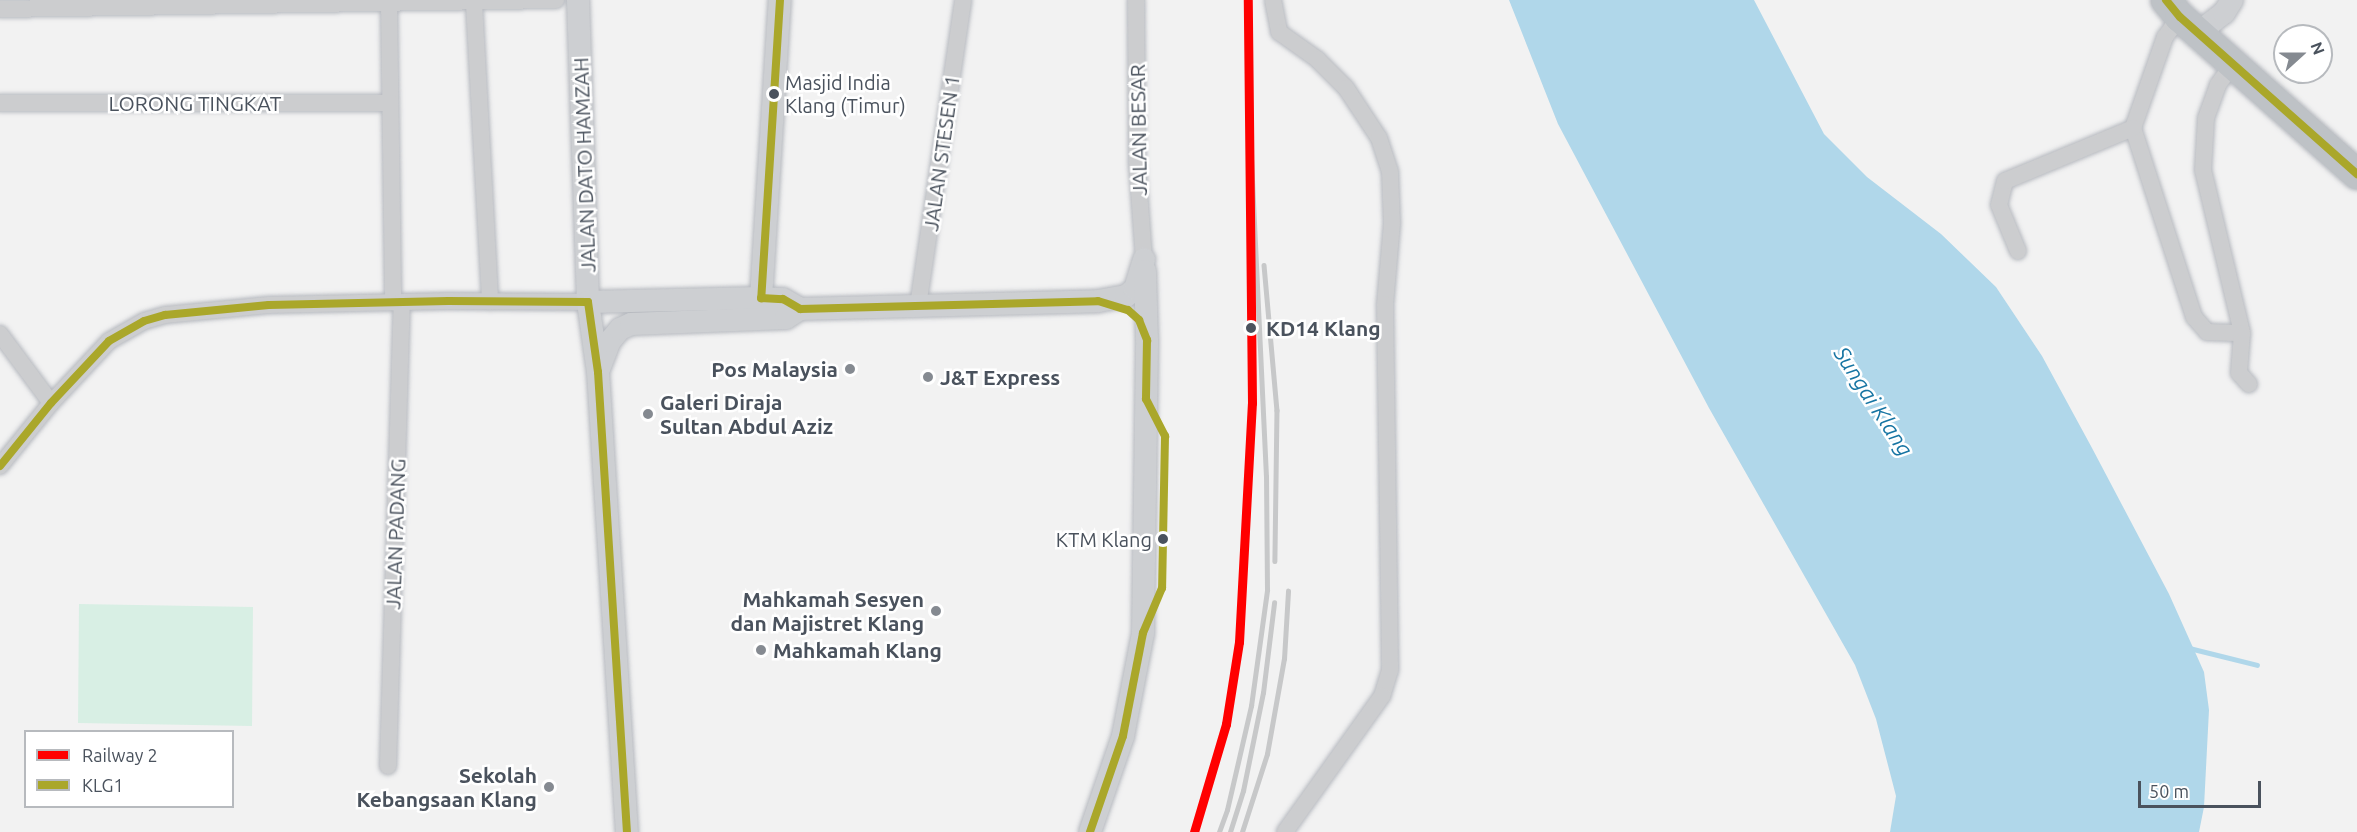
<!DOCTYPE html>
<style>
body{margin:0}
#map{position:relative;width:2357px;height:832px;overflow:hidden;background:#f2f2f2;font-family:Ubuntu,sans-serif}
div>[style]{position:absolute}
.green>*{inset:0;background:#d8efe4}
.water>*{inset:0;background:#b0d7ea}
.stream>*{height:5px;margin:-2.5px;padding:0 2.5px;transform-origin:2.5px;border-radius:2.5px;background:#b0d7ea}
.roads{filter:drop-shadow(0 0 2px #b7bac0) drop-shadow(0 0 2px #b7bac0)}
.street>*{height:16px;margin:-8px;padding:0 8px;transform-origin:8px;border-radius:8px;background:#cccdcf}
.secondary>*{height:22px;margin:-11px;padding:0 11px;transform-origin:11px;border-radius:11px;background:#cdcfd2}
.highway>*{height:30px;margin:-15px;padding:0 15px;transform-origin:15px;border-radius:15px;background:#bec2c6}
.rail>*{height:4.5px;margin:-2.25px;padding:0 2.25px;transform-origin:2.25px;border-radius:2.25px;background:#c7c8c9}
.bus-1>*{height:8px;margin:-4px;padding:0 4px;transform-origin:4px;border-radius:4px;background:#aaa72a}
.rail-1>*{height:9px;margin:-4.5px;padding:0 4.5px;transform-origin:4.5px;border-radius:4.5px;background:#f00}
.dots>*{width:16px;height:16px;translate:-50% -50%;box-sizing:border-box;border:3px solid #fff;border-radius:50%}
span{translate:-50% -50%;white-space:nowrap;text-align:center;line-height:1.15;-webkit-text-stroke:5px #fff;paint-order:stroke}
.bus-label{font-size:20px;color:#4a525d}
.left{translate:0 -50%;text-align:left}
.right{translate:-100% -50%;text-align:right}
.street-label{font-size:21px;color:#4a525d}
.stop-label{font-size:21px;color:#4a525d;font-weight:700}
.poi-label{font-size:21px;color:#4a525d;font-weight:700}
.water-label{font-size:22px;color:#1775a3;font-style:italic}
.legend{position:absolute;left:24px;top:730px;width:210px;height:78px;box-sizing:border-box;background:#fff;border:2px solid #b7babe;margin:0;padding:8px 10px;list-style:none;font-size:18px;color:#4a525d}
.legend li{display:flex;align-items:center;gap:12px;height:30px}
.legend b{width:30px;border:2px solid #b7babe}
.north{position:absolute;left:2273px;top:24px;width:60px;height:60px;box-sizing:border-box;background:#fff;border:2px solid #b7babe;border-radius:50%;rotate:69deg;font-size:16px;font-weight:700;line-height:24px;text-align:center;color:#4a525d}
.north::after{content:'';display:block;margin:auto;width:21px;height:27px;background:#858a91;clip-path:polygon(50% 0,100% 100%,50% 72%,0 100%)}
.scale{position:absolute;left:2138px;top:781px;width:123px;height:27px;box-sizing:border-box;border:3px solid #4a525d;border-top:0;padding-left:8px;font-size:18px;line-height:21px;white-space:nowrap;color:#4a525d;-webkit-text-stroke:4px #fff;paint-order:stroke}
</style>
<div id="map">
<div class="green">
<div style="clip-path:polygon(79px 604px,253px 607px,252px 726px,78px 723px)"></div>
</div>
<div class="water">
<div style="clip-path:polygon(1509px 0,1754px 0,1824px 134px,1867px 177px,1941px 234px,1996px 287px,2042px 356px,2092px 448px,2169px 594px,2204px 672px,2209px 710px,2204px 807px,2199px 832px,1890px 832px,1896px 796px,1876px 719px,1855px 665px,1709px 408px,1558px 124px)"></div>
</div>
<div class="stream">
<div style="left:2189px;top:648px;width:70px;rotate:14deg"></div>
</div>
<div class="roads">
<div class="street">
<div style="left:1136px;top:0;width:162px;rotate:89.6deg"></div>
<div style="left:1137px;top:162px;width:97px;rotate:85.9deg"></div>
<div style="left:1273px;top:0;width:33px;rotate:79deg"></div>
<div style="left:1279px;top:32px;width:47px;rotate:35.4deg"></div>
<div style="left:1317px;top:59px;width:41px;rotate:45deg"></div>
<div style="left:1346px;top:88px;width:60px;rotate:56.6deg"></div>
<div style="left:1379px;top:138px;width:36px;rotate:72deg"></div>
<div style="left:1390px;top:172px;width:51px;rotate:87.8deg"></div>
<div style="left:1392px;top:223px;width:81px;rotate:94.9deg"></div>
<div style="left:1385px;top:304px;width:366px;rotate:89.2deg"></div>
<div style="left:1390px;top:670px;width:27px;rotate:107deg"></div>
<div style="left:1382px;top:696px;width:167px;rotate:125.5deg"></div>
<div style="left:389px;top:3px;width:299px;rotate:89.2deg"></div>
<div style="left:474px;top:3px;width:299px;rotate:86.9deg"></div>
<div style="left:0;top:9px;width:556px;rotate:-0.93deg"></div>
<div style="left:2180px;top:17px;width:25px;rotate:127deg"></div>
<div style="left:2165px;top:37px;width:96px;rotate:109.4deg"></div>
<div style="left:2133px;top:128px;width:199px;rotate:72.1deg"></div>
<div style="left:2194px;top:317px;width:20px;rotate:49deg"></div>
<div style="left:2207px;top:332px;width:35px;rotate:2deg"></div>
<div style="left:2233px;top:64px;width:26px;rotate:126deg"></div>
<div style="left:2218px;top:85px;width:35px;rotate:110deg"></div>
<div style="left:2206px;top:118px;width:52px;rotate:93.3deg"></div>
<div style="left:2203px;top:170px;width:168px;rotate:76.5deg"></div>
<div style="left:2242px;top:333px;width:40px;rotate:94.3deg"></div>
<div style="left:2239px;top:373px;width:15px;rotate:48deg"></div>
<div style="left:0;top:103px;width:390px"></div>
<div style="left:2018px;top:251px;width:50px;rotate:-112.4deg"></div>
<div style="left:1999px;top:205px;width:25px;rotate:-76deg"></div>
<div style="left:2005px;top:181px;width:139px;rotate:-22.5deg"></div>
<div style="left:918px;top:306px;width:309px;rotate:-81.6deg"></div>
<div style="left:0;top:334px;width:86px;rotate:53.5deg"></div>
<div style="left:0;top:466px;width:81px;rotate:-51deg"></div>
<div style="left:51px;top:403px;width:85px;rotate:-46.9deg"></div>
<div style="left:109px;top:341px;width:40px;rotate:-29.7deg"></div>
<div style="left:144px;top:321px;width:22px;rotate:-16deg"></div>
<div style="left:165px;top:315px;width:104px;rotate:-5.5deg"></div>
<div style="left:269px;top:305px;width:179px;rotate:-1.3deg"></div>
<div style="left:448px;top:301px;width:140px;rotate:0.4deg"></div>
<div style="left:388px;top:766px;width:464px;rotate:-88.3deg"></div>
</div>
<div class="secondary">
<div style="left:578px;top:0;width:302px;rotate:88.1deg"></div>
<div style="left:588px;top:302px;width:71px;rotate:81.9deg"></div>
<div style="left:598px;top:372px;width:461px;rotate:86.4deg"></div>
<div style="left:2198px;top:33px;width:33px;rotate:-38deg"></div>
<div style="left:2224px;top:13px;width:15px;rotate:-58deg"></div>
<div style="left:761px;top:298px;width:299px;rotate:-86.4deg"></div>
<div style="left:588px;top:302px;width:173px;rotate:-1.3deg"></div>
<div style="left:761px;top:298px;width:22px;rotate:3deg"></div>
<div style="left:783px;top:299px;width:20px;rotate:30deg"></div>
<div style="left:800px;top:309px;width:298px;rotate:-1.5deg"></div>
<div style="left:1098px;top:301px;width:28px;rotate:-10deg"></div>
<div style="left:1126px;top:296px;width:11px;rotate:-38deg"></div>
<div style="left:1135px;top:289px;width:31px;rotate:-73deg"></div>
<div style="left:599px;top:369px;width:30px;rotate:-69deg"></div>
<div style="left:610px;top:341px;width:16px;rotate:-50deg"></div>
<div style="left:620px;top:329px;width:12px;rotate:-24deg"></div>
<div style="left:631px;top:324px;width:155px;rotate:-2.2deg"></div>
<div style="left:786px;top:318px;width:17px;rotate:-33deg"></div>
<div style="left:1090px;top:832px;width:102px;rotate:-71deg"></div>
<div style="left:1123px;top:736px;width:105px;rotate:-79deg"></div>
<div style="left:1143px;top:633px;width:293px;rotate:-89.2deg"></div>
<div style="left:1147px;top:340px;width:69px;rotate:-91.7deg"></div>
</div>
<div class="highway">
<div style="left:2166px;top:0;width:22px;rotate:51deg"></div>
<div style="left:2180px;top:17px;width:237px;rotate:41.6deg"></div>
</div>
</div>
<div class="rail">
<div style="left:1264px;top:265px;width:146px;rotate:84.9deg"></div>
<div style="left:1277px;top:410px;width:151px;rotate:90.8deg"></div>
<div style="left:1219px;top:832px;width:23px;rotate:-70deg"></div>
<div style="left:1227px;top:810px;width:107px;rotate:-77deg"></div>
<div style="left:1251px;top:706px;width:117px;rotate:-82.1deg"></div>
<div style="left:1267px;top:590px;width:113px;rotate:-90.5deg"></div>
<div style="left:1266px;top:477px;width:405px;rotate:-92.7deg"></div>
<div style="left:1230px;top:832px;width:43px;rotate:-72.4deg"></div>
<div style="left:1243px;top:791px;width:100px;rotate:-78.5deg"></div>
<div style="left:1263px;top:693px;width:91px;rotate:-83deg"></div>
<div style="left:1242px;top:832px;width:82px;rotate:-72.2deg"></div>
<div style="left:1267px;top:754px;width:97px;rotate:-79.9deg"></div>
<div style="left:1284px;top:659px;width:68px;rotate:-86.6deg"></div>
</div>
<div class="bus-1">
<div style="left:780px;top:0;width:299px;rotate:93.6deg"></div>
<div style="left:761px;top:298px;width:22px;rotate:3deg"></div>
<div style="left:783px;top:299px;width:20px;rotate:30deg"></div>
<div style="left:800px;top:309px;width:298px;rotate:-1.5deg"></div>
<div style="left:1098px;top:301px;width:31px;rotate:17deg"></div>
<div style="left:1128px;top:310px;width:15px;rotate:42deg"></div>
<div style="left:1139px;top:320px;width:22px;rotate:68deg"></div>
<div style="left:1147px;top:340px;width:59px;rotate:91deg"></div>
<div style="left:1146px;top:399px;width:42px;rotate:62.8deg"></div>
<div style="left:1165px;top:436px;width:152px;rotate:91.1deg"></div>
<div style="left:1162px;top:588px;width:49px;rotate:112.9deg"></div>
<div style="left:1143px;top:633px;width:105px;rotate:101deg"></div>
<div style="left:1123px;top:736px;width:102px;rotate:109deg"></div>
<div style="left:2166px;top:0;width:22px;rotate:51deg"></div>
<div style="left:2180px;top:17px;width:237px;rotate:41.6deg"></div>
<div style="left:0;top:466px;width:81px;rotate:-51deg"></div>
<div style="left:51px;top:403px;width:85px;rotate:-46.9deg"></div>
<div style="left:109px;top:341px;width:40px;rotate:-29.7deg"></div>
<div style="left:144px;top:321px;width:22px;rotate:-16deg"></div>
<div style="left:165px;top:315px;width:104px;rotate:-5.5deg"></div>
<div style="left:269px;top:305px;width:179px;rotate:-1.3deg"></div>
<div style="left:448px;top:301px;width:140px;rotate:0.4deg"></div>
<div style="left:588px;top:302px;width:71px;rotate:81.9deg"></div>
<div style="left:598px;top:372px;width:461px;rotate:86.4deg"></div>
</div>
<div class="rail-1">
<div style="left:1194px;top:832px;width:113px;rotate:-73.5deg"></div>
<div style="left:1226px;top:724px;width:83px;rotate:-81deg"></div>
<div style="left:1239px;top:642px;width:239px;rotate:-86.9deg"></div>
<div style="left:1252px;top:403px;width:403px;rotate:-90.6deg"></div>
</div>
<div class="dots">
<div style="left:774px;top:94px;background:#4a525d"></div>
<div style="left:1251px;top:328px;background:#4a525d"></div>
<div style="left:850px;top:369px;background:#858a91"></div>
<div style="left:928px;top:377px;background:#858a91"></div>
<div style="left:648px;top:414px;background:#858a91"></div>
<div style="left:1163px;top:539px;background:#4a525d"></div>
<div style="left:936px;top:611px;background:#858a91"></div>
<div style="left:761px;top:650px;background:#858a91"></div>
<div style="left:549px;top:787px;background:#858a91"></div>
</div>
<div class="bus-label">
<span class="left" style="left:785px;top:94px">Masjid India<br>Klang (Timur)</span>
<span class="right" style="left:1152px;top:539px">KTM Klang</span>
</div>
<div class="street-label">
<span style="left:195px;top:103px">LORONG TINGKAT</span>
<span style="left:1138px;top:130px;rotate:-91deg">JALAN BESAR</span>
<span style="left:941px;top:153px;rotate:-82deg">JALAN STESEN 1</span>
<span style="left:584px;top:165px;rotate:-92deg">JALAN DATO HAMZAH</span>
<span style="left:395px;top:534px;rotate:-88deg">JALAN PADANG</span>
</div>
<div class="stop-label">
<span class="left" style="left:1266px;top:328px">KD14 Klang</span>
</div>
<div class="poi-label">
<span class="right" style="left:838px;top:369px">Pos Malaysia</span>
<span class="left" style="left:940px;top:377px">J&amp;T Express</span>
<span class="left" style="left:660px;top:414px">Galeri Diraja<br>Sultan Abdul Aziz</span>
<span class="right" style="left:924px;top:611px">Mahkamah Sesyen<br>dan Majistret Klang</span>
<span class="left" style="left:773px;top:650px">Mahkamah Klang</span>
<span class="right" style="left:537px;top:787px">Sekolah<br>Kebangsaan Klang</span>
</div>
<div class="water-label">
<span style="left:1874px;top:401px;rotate:57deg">Sungai Klang</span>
</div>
<ul class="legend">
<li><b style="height:8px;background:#f00"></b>Railway 2</li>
<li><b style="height:8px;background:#aaa72a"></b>KLG1</li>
</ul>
<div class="north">N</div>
<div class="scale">50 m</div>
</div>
